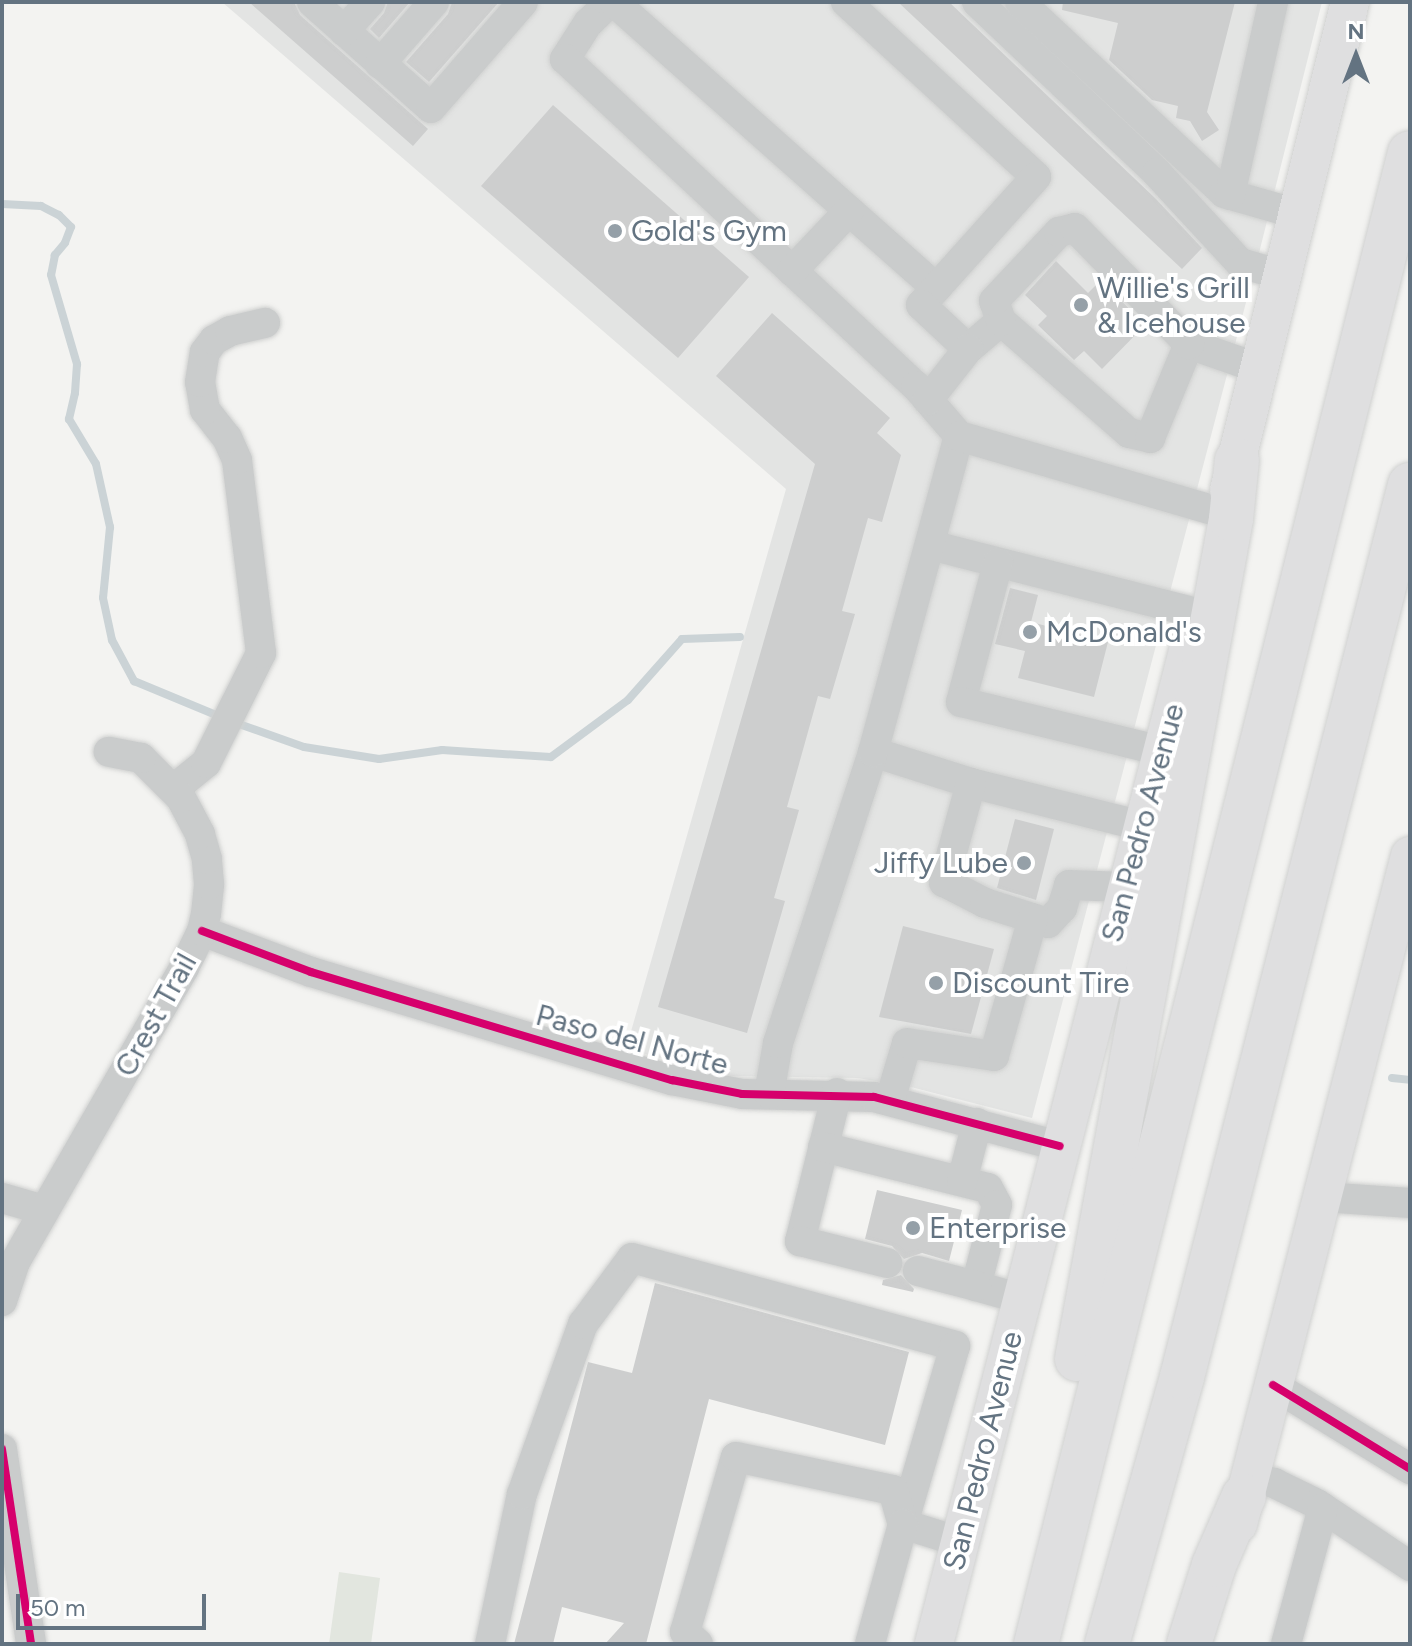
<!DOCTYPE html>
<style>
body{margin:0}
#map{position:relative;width:1412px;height:1646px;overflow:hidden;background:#f3f3f1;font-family:Figtree,sans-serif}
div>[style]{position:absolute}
.built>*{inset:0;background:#e3e4e3}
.green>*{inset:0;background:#e2e6df}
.stream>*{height:8px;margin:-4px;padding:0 4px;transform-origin:4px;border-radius:4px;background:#cbd3d6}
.building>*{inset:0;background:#cdcece}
.roads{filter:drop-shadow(0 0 2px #d0d1d0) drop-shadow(0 0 2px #d0d1d0)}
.minor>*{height:30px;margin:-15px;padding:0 15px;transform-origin:15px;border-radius:15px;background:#cacccc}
.major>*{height:38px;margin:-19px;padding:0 19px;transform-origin:19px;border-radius:19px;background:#dfdfe0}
.highway>*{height:44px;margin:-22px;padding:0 22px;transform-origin:22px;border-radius:22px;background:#dfdfe0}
.cycleway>*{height:8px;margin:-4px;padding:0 4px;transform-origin:4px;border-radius:4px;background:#d6006c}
.dots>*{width:22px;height:22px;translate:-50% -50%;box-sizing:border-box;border:4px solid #fff;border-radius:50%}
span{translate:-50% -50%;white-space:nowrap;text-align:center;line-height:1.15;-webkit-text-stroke:8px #fff;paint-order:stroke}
.poi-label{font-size:30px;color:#637381}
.left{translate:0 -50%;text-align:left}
.right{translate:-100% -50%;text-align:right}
.street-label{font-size:30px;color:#637381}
.frame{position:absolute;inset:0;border:4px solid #637381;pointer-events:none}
.north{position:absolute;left:1316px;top:16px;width:80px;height:80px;-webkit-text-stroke:6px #fff;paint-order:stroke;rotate:0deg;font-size:22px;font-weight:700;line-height:32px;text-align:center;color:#637381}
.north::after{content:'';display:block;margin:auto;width:28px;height:36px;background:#637381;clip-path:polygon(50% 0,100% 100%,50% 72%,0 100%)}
.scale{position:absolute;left:16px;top:1594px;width:190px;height:36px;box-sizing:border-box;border:4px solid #637381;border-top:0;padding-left:10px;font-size:24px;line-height:28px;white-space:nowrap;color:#637381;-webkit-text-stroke:6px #fff;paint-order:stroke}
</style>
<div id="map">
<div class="built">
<div style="clip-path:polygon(222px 2px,1322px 2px,1260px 249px,1032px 1118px,907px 1086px,857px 1078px,730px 1076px,626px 1049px,786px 489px)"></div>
</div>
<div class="green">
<div style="clip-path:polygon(339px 1572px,380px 1578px,371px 1644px,329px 1644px)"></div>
</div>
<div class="stream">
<div style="left:2px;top:204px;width:39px;rotate:3deg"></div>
<div style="left:41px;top:206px;width:20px;rotate:27deg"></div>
<div style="left:59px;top:215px;width:17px;rotate:45deg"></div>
<div style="left:71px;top:227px;width:17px;rotate:111deg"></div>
<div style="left:65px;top:243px;width:16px;rotate:130deg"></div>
<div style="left:55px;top:255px;width:20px;rotate:101deg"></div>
<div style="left:51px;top:275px;width:93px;rotate:73.7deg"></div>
<div style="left:77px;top:364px;width:29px;rotate:94deg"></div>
<div style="left:75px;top:393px;width:27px;rotate:103deg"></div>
<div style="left:69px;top:419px;width:52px;rotate:59deg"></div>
<div style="left:96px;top:464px;width:65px;rotate:77.5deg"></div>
<div style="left:110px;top:527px;width:71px;rotate:95.6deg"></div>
<div style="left:103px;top:598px;width:43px;rotate:77.9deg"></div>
<div style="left:112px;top:640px;width:47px;rotate:61.8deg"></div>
<div style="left:134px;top:681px;width:94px;rotate:22.5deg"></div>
<div style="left:236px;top:723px;width:72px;rotate:19.4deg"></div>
<div style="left:304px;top:747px;width:76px;rotate:9.1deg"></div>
<div style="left:379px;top:759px;width:64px;rotate:-8.1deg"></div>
<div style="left:442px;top:750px;width:109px;rotate:3.7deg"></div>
<div style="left:551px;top:757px;width:96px;rotate:-36.5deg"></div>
<div style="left:628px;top:700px;width:81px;rotate:-48.5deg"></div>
<div style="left:682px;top:639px;width:58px;rotate:-2deg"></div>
<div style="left:1392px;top:1078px;width:18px;rotate:6deg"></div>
</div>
<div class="building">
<div style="clip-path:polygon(249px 2px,294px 2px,300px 15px,428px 129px,413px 146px)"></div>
<div style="clip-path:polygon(388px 2px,410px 2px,379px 38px,370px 29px,384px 13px)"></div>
<div style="clip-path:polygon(452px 2px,499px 2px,429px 82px,406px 62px,448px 14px)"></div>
<div style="clip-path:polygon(898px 2px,949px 2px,1156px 199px,1202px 248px,1182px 269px)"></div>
<div style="clip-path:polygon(1063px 2px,1235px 2px,1207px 112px,1219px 130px,1202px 141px,1190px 121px,1176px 118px,1178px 106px,1152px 100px,1109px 60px,1118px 23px,1062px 10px)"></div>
<div style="clip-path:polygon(553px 105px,749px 277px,678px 358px,481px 186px)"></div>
<div style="clip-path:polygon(1056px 261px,1088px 293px,1101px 280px,1145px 325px,1102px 369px,1084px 351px,1074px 360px,1038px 325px,1047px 316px,1025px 295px)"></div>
<div style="clip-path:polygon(772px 313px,890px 418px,877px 433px,901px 455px,882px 522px,868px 518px,842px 611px,855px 614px,830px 699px,818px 696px,787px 807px,799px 810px,774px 898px,785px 901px,747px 1033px,658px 1007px,815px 464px,716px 376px)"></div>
<div style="clip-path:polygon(1010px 588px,1038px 595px,1031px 622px,1108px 642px,1094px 697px,1018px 678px,1025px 651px,995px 644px)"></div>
<div style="clip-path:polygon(1015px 819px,1054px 829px,1036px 900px,997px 888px)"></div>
<div style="clip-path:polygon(903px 926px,994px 949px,971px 1034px,879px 1017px)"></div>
<div style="clip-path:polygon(877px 1190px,962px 1210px,949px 1261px,922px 1253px,904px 1259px,892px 1246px,865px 1239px)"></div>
<div style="clip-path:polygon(901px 1275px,914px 1289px,913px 1292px,882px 1285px,883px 1280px)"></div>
<div style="clip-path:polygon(655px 1283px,909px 1352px,885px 1445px,709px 1399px,646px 1644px,605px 1644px,624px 1623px,562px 1607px,553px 1644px,514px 1644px,588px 1362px,632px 1373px)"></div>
</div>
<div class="roads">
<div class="minor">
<div style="left:312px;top:2px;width:159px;rotate:41.7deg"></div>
<div style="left:431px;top:108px;width:140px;rotate:-49deg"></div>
<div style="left:610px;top:2px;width:30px;rotate:136deg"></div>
<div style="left:588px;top:23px;width:43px;rotate:122.6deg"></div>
<div style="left:565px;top:59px;width:480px;rotate:43deg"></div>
<div style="left:916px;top:386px;width:66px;rotate:49.3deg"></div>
<div style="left:614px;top:2px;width:431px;rotate:41.6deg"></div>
<div style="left:846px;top:2px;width:258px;rotate:42.6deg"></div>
<div style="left:1036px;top:177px;width:172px;rotate:131.9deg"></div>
<div style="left:921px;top:305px;width:64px;rotate:43.1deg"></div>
<div style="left:968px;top:349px;width:43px;rotate:-40.3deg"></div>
<div style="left:1001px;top:321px;width:170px;rotate:41.2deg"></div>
<div style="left:1129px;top:433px;width:22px;rotate:13deg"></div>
<div style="left:1150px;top:438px;width:102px;rotate:-67.5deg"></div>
<div style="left:1189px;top:344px;width:73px;rotate:19.2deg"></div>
<div style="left:977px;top:2px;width:248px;rotate:43.5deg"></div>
<div style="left:1157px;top:173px;width:122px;rotate:47.3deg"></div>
<div style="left:1240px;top:263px;width:44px;rotate:15.9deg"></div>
<div style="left:1020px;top:2px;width:279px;rotate:43.1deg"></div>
<div style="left:1224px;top:193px;width:76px;rotate:16deg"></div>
<div style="left:344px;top:31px;width:39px;rotate:-48deg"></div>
<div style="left:380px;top:64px;width:82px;rotate:-48.9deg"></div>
<div style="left:1230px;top:195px;width:198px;rotate:-77.4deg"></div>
<div style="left:792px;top:271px;width:83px;rotate:-46.5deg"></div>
<div style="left:1001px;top:321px;width:21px;rotate:-109deg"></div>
<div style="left:994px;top:301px;width:95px;rotate:-46.7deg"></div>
<div style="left:1059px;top:232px;width:16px;rotate:-14deg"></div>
<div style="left:1075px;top:228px;width:163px;rotate:45.5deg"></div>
<div style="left:928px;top:400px;width:65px;rotate:-51.9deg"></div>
<div style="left:930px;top:545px;width:276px;rotate:14.3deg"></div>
<div style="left:998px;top:563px;width:144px;rotate:104.9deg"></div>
<div style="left:961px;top:702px;width:207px;rotate:13.7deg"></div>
<div style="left:873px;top:752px;width:103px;rotate:17.6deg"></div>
<div style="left:971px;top:783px;width:176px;rotate:14.1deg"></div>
<div style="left:971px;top:783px;width:103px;rotate:105.3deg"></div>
<div style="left:944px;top:882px;width:46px;rotate:27.1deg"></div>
<div style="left:985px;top:903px;width:66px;rotate:17.6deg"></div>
<div style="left:1048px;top:923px;width:21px;rotate:-47deg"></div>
<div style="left:1062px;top:908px;width:24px;rotate:-73deg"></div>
<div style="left:1069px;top:885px;width:57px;rotate:2deg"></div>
<div style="left:174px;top:789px;width:41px;rotate:-39.1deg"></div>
<div style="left:206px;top:763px;width:123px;rotate:-63.4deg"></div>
<div style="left:261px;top:653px;width:194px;rotate:-97.1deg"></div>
<div style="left:237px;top:460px;width:24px;rotate:-114deg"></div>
<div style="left:227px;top:438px;width:36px;rotate:-128deg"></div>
<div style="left:205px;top:410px;width:28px;rotate:-100deg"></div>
<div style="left:200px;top:382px;width:30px;rotate:-81deg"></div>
<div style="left:205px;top:352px;width:15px;rotate:-53deg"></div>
<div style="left:214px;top:340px;width:18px;rotate:-29deg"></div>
<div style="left:230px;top:331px;width:36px;rotate:-13deg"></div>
<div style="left:202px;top:931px;width:116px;rotate:20.6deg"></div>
<div style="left:311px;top:972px;width:377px;rotate:16.7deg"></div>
<div style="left:672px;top:1080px;width:71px;rotate:11.3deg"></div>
<div style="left:742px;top:1094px;width:132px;rotate:1.3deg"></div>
<div style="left:874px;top:1097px;width:192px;rotate:14.8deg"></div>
<div style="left:837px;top:1093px;width:153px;rotate:104deg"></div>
<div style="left:800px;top:1241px;width:90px;rotate:14.2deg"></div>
<div style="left:769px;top:1094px;width:52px;rotate:-80deg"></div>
<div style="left:778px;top:1043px;width:306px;rotate:-71.9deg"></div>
<div style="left:873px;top:752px;width:327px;rotate:-74.8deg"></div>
<div style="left:959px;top:436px;width:275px;rotate:16.3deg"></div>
<div style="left:1223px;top:513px;width:10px;rotate:37deg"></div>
<div style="left:890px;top:1100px;width:59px;rotate:-73.4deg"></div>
<div style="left:907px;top:1043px;width:88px;rotate:8.5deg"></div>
<div style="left:994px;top:1056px;width:143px;rotate:-74.2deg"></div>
<div style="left:823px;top:1147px;width:170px;rotate:14deg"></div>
<div style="left:988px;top:1188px;width:19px;rotate:62deg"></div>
<div style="left:997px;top:1205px;width:84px;rotate:104.5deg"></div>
<div style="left:976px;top:1286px;width:48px;rotate:15.8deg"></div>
<div style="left:962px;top:1181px;width:60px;rotate:-75.5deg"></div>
<div style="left:1323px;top:1197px;width:87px;rotate:3.9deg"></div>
<div style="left:2px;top:1198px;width:44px;rotate:15.9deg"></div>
<div style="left:918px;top:1271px;width:60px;rotate:14.5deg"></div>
<div style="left:2px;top:1301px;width:41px;rotate:-71.6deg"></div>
<div style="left:15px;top:1262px;width:339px;rotate:-60.1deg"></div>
<div style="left:184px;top:968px;width:41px;rotate:-64.1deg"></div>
<div style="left:202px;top:931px;width:17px;rotate:-77deg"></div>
<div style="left:206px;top:914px;width:30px;rotate:-84deg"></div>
<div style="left:209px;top:884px;width:25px;rotate:-95deg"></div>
<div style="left:207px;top:859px;width:26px;rotate:-106deg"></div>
<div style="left:200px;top:834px;width:41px;rotate:-117.8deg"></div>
<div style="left:181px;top:798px;width:57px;rotate:-135deg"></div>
<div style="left:141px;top:758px;width:33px;rotate:-169deg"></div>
<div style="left:1273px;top:1385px;width:161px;rotate:31.5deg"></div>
<div style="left:2px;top:1449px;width:197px;rotate:81.5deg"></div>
<div style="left:1249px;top:1477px;width:26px;rotate:13deg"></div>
<div style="left:1274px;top:1483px;width:48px;rotate:26deg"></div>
<div style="left:1317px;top:1504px;width:112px;rotate:33.7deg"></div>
<div style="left:490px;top:1644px;width:153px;rotate:-78deg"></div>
<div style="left:522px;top:1494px;width:181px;rotate:-70.3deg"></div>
<div style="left:583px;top:1324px;width:82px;rotate:-53.4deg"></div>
<div style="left:632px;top:1258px;width:335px;rotate:15.2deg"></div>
<div style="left:955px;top:1346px;width:185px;rotate:106.3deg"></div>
<div style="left:903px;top:1524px;width:60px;rotate:17.5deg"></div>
<div style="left:698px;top:1644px;width:18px;rotate:-137deg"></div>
<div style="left:685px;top:1632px;width:182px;rotate:-73.8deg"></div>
<div style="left:736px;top:1457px;width:160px;rotate:11.9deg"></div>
<div style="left:893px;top:1490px;width:35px;rotate:74deg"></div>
<div style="left:903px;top:1524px;width:124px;rotate:105.4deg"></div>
<div style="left:1286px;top:1644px;width:141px;rotate:-74.8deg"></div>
</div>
<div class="major">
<div style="left:1229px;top:490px;width:503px;rotate:-76.07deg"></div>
<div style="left:1238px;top:1524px;width:690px;rotate:-75.56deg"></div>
<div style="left:934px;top:1644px;width:1033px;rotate:-75.65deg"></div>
</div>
<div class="highway">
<div style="left:1077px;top:1359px;width:854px;rotate:-79.61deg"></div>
<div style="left:1231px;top:519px;width:59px;rotate:-84.2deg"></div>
<div style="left:1036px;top:1644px;width:1537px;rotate:-75.92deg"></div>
<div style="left:1107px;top:1644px;width:277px;rotate:-74.3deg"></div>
<div style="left:1182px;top:1377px;width:921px;rotate:-75.66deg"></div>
<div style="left:1189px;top:1644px;width:83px;rotate:-72.4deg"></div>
<div style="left:1214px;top:1565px;width:75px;rotate:-66.5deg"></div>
</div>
</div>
<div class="cycleway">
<div style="left:202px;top:931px;width:116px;rotate:20.6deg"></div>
<div style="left:311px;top:972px;width:377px;rotate:16.7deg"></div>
<div style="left:672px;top:1080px;width:71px;rotate:11.3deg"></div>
<div style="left:742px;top:1094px;width:132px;rotate:1.3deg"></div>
<div style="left:874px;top:1097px;width:192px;rotate:14.8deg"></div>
<div style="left:1273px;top:1385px;width:161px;rotate:31.5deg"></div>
<div style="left:2px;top:1449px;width:197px;rotate:81.5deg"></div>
</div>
<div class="dots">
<div style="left:615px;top:231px;background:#95a0a8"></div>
<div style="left:1081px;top:305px;background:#95a0a8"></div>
<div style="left:1030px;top:632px;background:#95a0a8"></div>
<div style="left:1024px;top:863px;background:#95a0a8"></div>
<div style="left:936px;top:983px;background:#95a0a8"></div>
<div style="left:913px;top:1228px;background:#95a0a8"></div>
</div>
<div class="poi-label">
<span class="left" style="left:631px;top:231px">Gold's Gym</span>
<span class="left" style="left:1097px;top:305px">Willie's Grill<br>&amp; Icehouse</span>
<span class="left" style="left:1046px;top:632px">McDonald's</span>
<span class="right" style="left:1008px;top:863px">Jiffy Lube</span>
<span class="left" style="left:952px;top:983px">Discount Tire</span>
<span class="left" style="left:929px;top:1228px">Enterprise</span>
</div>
<div class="street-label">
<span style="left:1143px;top:823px;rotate:-75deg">San Pedro Avenue</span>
<span style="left:156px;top:1015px;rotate:-61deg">Crest Trail</span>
<span style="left:632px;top:1040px;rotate:15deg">Paso del Norte</span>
<span style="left:983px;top:1451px;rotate:-76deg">San Pedro Avenue</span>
</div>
<div class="frame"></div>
<div class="north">N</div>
<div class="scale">50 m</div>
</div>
